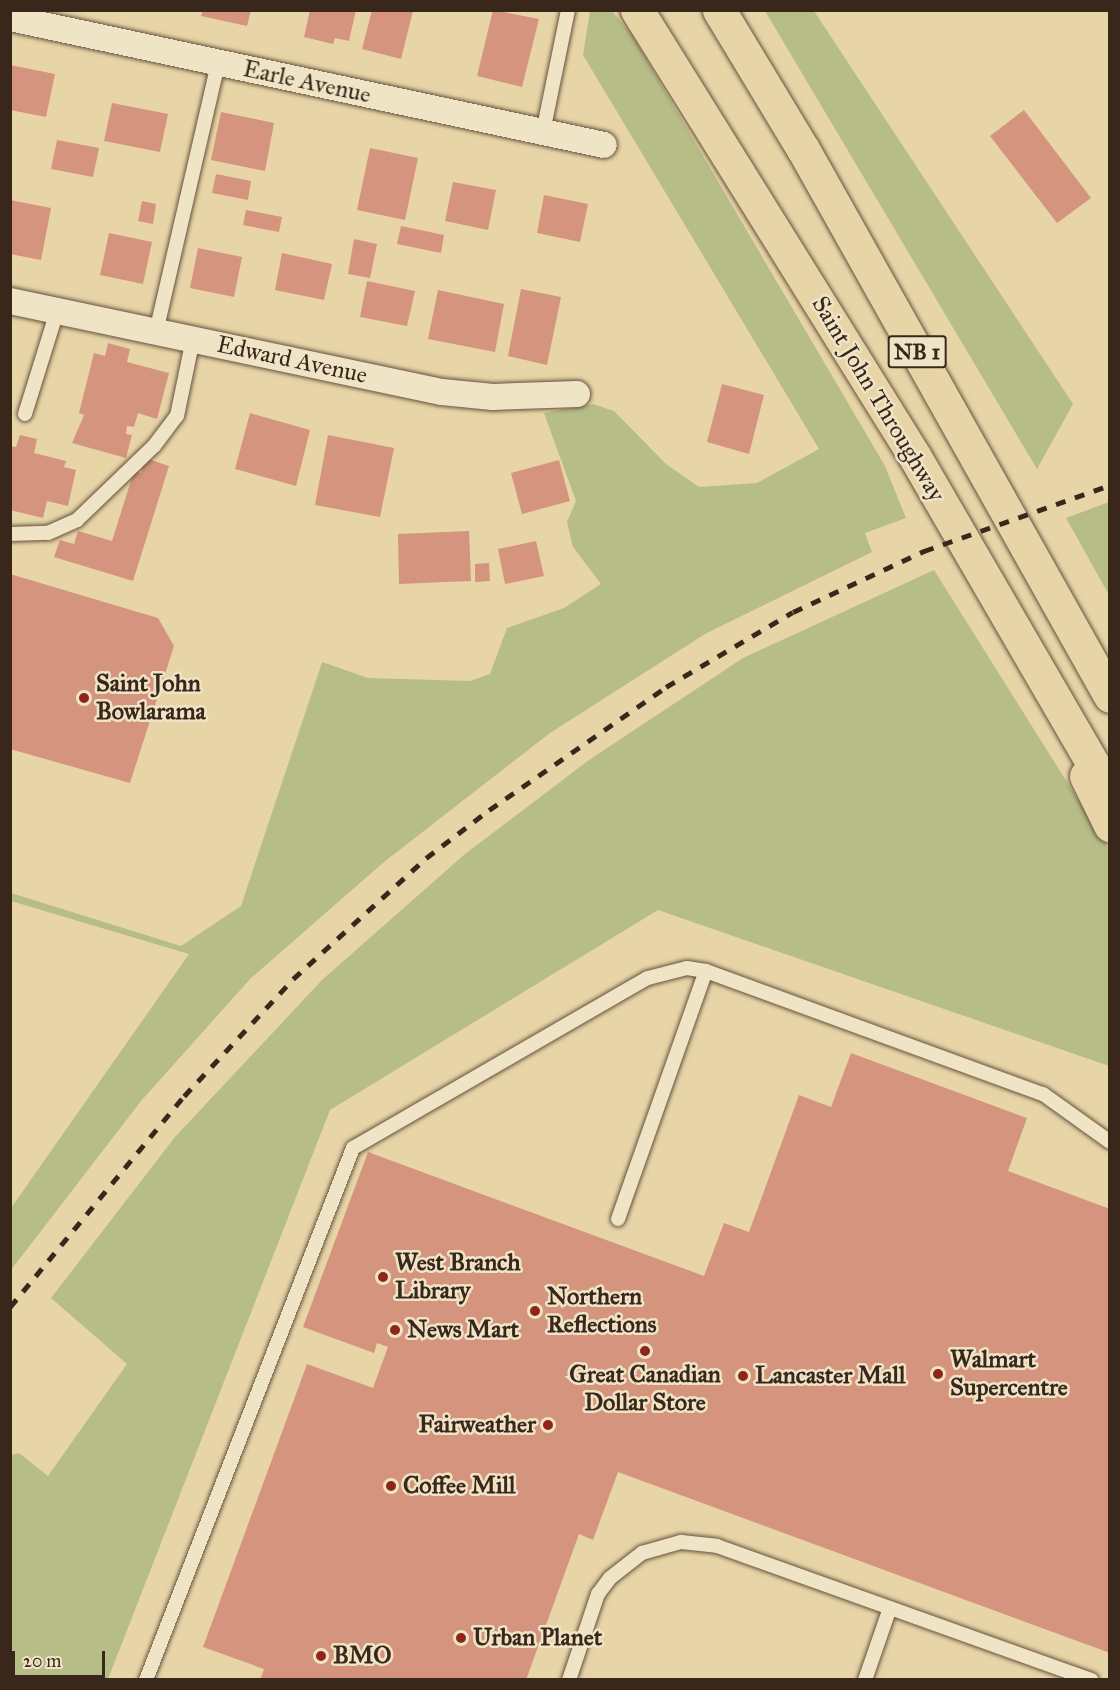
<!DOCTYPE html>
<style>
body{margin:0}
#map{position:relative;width:1120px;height:1690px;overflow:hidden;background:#e8d5a7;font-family:"IM FELL Great Primer",serif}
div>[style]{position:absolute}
.green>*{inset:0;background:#b6bd87}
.building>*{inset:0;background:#d5947d}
.roads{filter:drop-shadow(0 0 2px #66523f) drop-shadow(0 0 2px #66523f)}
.lane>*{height:14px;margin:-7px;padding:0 7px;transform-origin:7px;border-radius:7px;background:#f0e4c6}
.street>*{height:26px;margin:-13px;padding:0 13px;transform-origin:13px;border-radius:13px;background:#f0e4c6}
.highway>*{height:33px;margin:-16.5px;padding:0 16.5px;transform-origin:16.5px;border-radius:16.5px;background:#e8d5a7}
.rail>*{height:4.5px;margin-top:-2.25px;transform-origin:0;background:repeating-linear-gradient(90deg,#3a271c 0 10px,transparent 0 20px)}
.dots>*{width:16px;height:16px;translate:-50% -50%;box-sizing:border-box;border:3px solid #f0e4c6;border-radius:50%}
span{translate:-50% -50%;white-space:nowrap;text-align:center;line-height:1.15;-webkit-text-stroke:5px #f0e4c6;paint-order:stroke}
.shield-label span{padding:2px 4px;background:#f0e4c6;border:2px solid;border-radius:4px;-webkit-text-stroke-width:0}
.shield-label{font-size:22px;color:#3a271c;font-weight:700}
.street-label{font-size:24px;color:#3a271c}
.poi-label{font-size:24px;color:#3a271c;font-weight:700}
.left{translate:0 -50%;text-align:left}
.right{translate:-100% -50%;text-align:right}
.frame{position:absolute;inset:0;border:12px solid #3a271c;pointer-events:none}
.scale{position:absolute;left:12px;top:1651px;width:93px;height:27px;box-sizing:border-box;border:3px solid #3a271c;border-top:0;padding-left:8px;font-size:18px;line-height:21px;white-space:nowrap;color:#3a271c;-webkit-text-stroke:4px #f0e4c6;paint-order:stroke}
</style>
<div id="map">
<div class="green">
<div style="clip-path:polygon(590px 11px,612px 11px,632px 35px,885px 466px,906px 518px,865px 533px,872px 552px,705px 634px,550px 733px,384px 862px,251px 978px,141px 1101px,11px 1270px,11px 1208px,189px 954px,11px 901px,11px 893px,181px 946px,241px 906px,322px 662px,368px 678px,470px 681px,490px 674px,507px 628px,564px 608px,601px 584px,573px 547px,567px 522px,576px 501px,544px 413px,593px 404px,614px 411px,666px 464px,699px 487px,757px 483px,819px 449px,583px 55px)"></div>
<div style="clip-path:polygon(765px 11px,814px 11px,1073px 404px,1037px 469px)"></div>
<div style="clip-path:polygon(1109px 502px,1110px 502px,1109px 595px,1066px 518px)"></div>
<div style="clip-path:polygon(934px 570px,1109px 849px,1109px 1066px,658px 910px,330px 1110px,108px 1679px,11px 1680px,11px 1455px,19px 1453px,48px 1476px,127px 1364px,51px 1298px,175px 1137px,322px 980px,465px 854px,589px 760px,743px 658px)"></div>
</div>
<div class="building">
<div style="clip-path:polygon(203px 10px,251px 10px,247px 26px,201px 16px)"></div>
<div style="clip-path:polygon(310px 10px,356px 10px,349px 41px,335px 38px,333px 44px,304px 37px)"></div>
<div style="clip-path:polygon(372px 10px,413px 11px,401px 59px,362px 49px)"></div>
<div style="clip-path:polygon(493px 10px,539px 19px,522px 87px,477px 76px)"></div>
<div style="clip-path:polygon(10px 65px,55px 74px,46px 117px,10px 110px)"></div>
<div style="clip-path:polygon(112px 103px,168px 114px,160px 152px,104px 141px)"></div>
<div style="clip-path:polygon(1024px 110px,1091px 198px,1057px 223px,990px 136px)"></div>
<div style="clip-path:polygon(221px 112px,274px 123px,265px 171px,211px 160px)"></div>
<div style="clip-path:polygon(57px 140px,99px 148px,93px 177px,51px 169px)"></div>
<div style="clip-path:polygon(370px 148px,418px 158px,405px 220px,357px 210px)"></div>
<div style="clip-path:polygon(216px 174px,251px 181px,248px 200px,212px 193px)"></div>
<div style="clip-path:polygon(453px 182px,496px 190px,488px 230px,445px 221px)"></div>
<div style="clip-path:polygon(544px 195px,588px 204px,580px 242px,537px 233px)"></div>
<div style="clip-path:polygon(10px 200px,51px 208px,41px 260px,10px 254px)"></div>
<div style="clip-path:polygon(142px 201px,156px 204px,153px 224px,138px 221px)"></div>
<div style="clip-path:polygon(246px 210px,282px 217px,279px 232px,243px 225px)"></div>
<div style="clip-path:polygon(401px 226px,444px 235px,441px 253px,397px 244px)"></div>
<div style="clip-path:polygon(109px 233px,152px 242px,143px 284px,100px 275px)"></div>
<div style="clip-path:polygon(354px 239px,377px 244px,370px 278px,348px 274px)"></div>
<div style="clip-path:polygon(198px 248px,242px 257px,234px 297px,190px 288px)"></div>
<div style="clip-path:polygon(282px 253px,332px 264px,324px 300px,275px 290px)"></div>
<div style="clip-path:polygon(367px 281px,415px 291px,407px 326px,360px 317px)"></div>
<div style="clip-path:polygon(521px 289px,561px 297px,547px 365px,508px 356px)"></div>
<div style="clip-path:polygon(438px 290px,504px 304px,495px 352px,428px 339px)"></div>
<div style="clip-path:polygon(108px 343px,130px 349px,127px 362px,169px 373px,157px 419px,138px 413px,134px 427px,127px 426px,126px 434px,132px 435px,126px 458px,72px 443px,84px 415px,79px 413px,94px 353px,105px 356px)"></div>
<div style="clip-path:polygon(722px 384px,764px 395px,749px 454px,707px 442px)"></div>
<div style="clip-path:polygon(250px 413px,310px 430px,296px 486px,235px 469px)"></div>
<div style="clip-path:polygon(20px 435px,37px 439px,34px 453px,66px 461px,64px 467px,76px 470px,68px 506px,47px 501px,43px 518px,10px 510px,10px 446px,16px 447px)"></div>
<div style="clip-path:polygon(328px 435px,394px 448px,380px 517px,315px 505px)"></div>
<div style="clip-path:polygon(145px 458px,169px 466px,133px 581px,54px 557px,60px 540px,74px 544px,78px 531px,112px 541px,134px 471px,141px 473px)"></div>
<div style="clip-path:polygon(559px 460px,570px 501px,522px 514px,511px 473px)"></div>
<div style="clip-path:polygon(469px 531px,471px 581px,399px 584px,398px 534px)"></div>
<div style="clip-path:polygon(536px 541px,544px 576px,505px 584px,498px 549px)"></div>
<div style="clip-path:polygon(489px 563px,490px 581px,475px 582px,475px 564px)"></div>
<div style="clip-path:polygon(10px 574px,158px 618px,174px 646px,130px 783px,10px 749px)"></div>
<div style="clip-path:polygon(851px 1053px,1027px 1118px,1008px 1171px,1110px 1209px,1110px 1653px,618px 1472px,593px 1540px,579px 1534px,526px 1680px,260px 1680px,264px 1669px,203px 1647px,307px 1364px,373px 1388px,388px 1347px,377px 1343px,374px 1353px,303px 1327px,368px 1152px,704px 1276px,724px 1223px,749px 1232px,799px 1095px,831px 1107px)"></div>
</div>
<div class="roads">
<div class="lane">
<div style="left:543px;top:132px;width:125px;rotate:-78.4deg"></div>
<div style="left:156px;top:332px;width:276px;rotate:-77deg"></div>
<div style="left:25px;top:414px;width:108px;rotate:-72.7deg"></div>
<div style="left:10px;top:534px;width:38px;rotate:-2deg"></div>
<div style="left:48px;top:533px;width:32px;rotate:-24deg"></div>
<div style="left:77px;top:520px;width:107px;rotate:-43.9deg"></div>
<div style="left:154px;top:446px;width:38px;rotate:-53deg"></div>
<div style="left:177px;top:416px;width:79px;rotate:-78.3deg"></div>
<div style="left:618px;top:1219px;width:263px;rotate:-70.5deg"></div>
<div style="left:146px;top:1680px;width:571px;rotate:-68.74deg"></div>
<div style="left:353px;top:1148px;width:340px;rotate:-30deg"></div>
<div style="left:648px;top:978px;width:40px;rotate:-14.4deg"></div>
<div style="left:687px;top:968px;width:19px;rotate:9deg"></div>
<div style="left:706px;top:971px;width:359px;rotate:20.1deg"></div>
<div style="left:1043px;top:1094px;width:82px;rotate:35.6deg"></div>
<div style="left:569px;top:1680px;width:91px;rotate:-71.4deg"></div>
<div style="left:598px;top:1594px;width:20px;rotate:-53deg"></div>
<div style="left:610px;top:1578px;width:41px;rotate:-38deg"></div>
<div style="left:642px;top:1553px;width:41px;rotate:-15.8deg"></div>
<div style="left:681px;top:1542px;width:36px;rotate:6deg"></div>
<div style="left:717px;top:1546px;width:398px;rotate:19.7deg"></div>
<div style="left:865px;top:1680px;width:76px;rotate:-70.9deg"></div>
</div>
<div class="street">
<div style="left:10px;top:18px;width:607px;rotate:12.07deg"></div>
<div style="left:10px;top:301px;width:441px;rotate:11.9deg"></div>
<div style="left:442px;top:392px;width:51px;rotate:5.6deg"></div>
<div style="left:493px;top:397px;width:84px;rotate:-2deg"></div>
</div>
<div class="highway">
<div style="left:637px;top:10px;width:526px;rotate:58.12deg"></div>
<div style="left:915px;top:457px;width:389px;rotate:59.9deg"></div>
<div style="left:719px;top:10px;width:162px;rotate:58.9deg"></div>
<div style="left:803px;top:149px;width:627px;rotate:60.7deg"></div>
<div style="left:1086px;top:776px;width:55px;rotate:63.9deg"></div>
</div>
</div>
<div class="rail">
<div style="left:10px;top:1307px;width:273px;rotate:-50.5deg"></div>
<div style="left:184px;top:1096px;width:160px;rotate:-47deg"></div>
<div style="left:293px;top:979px;width:180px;rotate:-42.3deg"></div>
<div style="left:426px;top:858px;width:79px;rotate:-37.3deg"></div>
<div style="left:489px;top:810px;width:216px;rotate:-34.8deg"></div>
<div style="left:666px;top:687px;width:147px;rotate:-30.6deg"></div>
<div style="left:793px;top:612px;width:145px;rotate:-25deg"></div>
<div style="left:924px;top:551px;width:197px;rotate:-19.5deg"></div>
</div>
<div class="dots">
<div style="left:84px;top:698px;background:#8f2418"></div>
<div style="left:383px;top:1277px;background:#8f2418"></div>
<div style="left:535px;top:1311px;background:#8f2418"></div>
<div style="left:395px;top:1330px;background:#8f2418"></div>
<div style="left:645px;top:1351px;background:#8f2418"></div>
<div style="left:938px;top:1374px;background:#8f2418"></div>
<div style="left:743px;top:1376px;background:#8f2418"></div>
<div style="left:548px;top:1425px;background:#8f2418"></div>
<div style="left:391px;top:1486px;background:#8f2418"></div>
<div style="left:461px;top:1638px;background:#8f2418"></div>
<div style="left:321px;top:1656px;background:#8f2418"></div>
</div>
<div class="shield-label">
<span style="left:917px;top:352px">NB 1</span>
</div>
<div class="street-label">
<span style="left:307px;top:82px;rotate:12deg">Earle Avenue</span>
<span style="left:292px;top:360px;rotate:12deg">Edward Avenue</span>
<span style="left:878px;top:399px;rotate:59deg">Saint John Throughway</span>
</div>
<div class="poi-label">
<span class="left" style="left:96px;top:698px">Saint John<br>Bowlarama</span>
<span class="left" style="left:395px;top:1277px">West Branch<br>Library</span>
<span class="left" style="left:547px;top:1311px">Northern<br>Reflections</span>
<span class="left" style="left:407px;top:1330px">News Mart</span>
<span class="left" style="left:950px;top:1374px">Walmart<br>Supercentre</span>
<span style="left:645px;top:1389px">Great Canadian<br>Dollar Store</span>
<span class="left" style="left:755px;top:1376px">Lancaster Mall</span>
<span class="right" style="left:536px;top:1425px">Fairweather</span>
<span class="left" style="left:403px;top:1486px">Coffee Mill</span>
<span class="left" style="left:473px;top:1638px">Urban Planet</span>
<span class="left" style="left:333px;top:1656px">BMO</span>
</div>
<div class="frame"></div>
<div class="scale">20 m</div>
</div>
